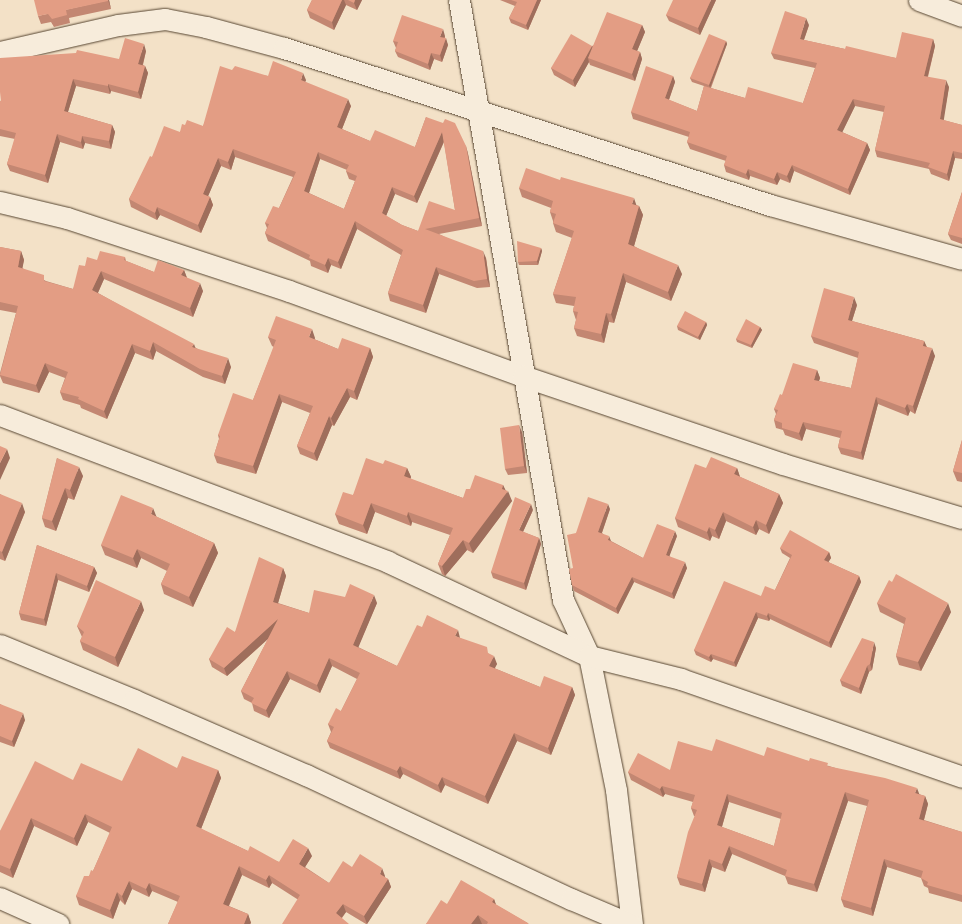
<!DOCTYPE html>
<style>
body{margin:0}
#map{position:relative;width:962px;height:924px;overflow:hidden;background:#f3e1c7;font-family:"IM FELL English",serif}
div>[style]{position:absolute}
.roads{filter:drop-shadow(0 0 1px #574632) drop-shadow(0 0 1px #574632)}
.minor>*{height:21px;margin:-10.5px;padding:0 10.5px;transform-origin:10.5px;border-radius:10.5px;background:#f7ecdb}
.wall>*{inset:0;background:#c38772}
.shaded-wall>*{inset:0;background:#9f6e5c}
.building>*{inset:0;background:#e39d84}
span{translate:-50% -50%;white-space:nowrap;text-align:center;line-height:1.15;-webkit-text-stroke:3px #f7ecdb;paint-order:stroke}
</style>
<div id="map">
<div class="roads">
<div class="minor">
<div style="left:459px;top:0;width:609px;rotate:80.17deg"></div>
<div style="left:563px;top:600px;width:62px;rotate:65.1deg"></div>
<div style="left:589px;top:656px;width:137px;rotate:78.6deg"></div>
<div style="left:616px;top:790px;width:135px;rotate:83.2deg"></div>
<div style="left:919px;top:0;width:46px;rotate:20.4deg"></div>
<div style="left:0;top:52px;width:121px;rotate:-12.9deg"></div>
<div style="left:118px;top:25px;width:47px;rotate:-7.3deg"></div>
<div style="left:165px;top:19px;width:42px;rotate:11deg"></div>
<div style="left:206px;top:27px;width:81px;rotate:15.1deg"></div>
<div style="left:284px;top:48px;width:511px;rotate:17.9deg"></div>
<div style="left:770px;top:205px;width:199px;rotate:15.7deg"></div>
<div style="left:0;top:202px;width:69px;rotate:13.4deg"></div>
<div style="left:67px;top:218px;width:234px;rotate:18.2deg"></div>
<div style="left:289px;top:291px;width:249px;rotate:20deg"></div>
<div style="left:523px;top:376px;width:274px;rotate:18.7deg"></div>
<div style="left:783px;top:464px;width:187px;rotate:16.8deg"></div>
<div style="left:0;top:415px;width:415px;rotate:20.7deg"></div>
<div style="left:388px;top:562px;width:222px;rotate:25.1deg"></div>
<div style="left:589px;top:656px;width:95px;rotate:14deg"></div>
<div style="left:681px;top:679px;width:298px;rotate:19.2deg"></div>
<div style="left:0;top:645px;width:145px;rotate:22.3deg"></div>
<div style="left:134px;top:700px;width:188px;rotate:23.6deg"></div>
<div style="left:306px;top:775px;width:293px;rotate:25.1deg"></div>
<div style="left:571px;top:899px;width:64px;rotate:23deg"></div>
<div style="left:0;top:898px;width:64px;rotate:24.1deg"></div>
</div>
</div>
<div class="wall">
<div style="clip-path:polygon(109px 0,111px 9px,69px 18px,70px 23px,54px 27px,51px 22px,41px 24px,38px 16px)"></div>
<div style="clip-path:polygon(312px 0,362px 0,357px 10px,346px 5px,334px 30px,310px 18px,307px 10px)"></div>
<div style="clip-path:polygon(500px 0,541px 0,528px 30px,511px 23px,509px 18px,515px 6px)"></div>
<div style="clip-path:polygon(716px 0,700px 35px,669px 21px,666px 15px)"></div>
<div style="clip-path:polygon(642px 25px,645px 32px,637px 51px,640px 52px,642px 59px,635px 81px,590px 65px,589px 62px,575px 87px,554px 75px,551px 68px,592px 46px)"></div>
<div style="clip-path:polygon(809px 25px,804px 40px,845px 49px,896px 58px,933px 39px,935px 46px,928px 77px,949px 87px,943px 120px,962px 125px,962px 159px,955px 158px,949px 181px,931px 174px,929px 169px,877px 157px,875px 150px,884px 112px,855px 106px,842px 132px,867px 143px,870px 150px,850px 195px,794px 171px,790px 183px,780px 179px,777px 185px,750px 176px,749px 180px,726px 172px,724px 165px,726px 161px,690px 149px,687px 142px,689px 137px,633px 119px,631px 112px,673px 76px,675px 82px,669px 100px,697px 111px,704px 86px,692px 82px,690px 78px,726px 41px,727px 44px,711px 88px,745px 98px,803px 103px,815px 68px,774px 59px,771px 53px)"></div>
<div style="clip-path:polygon(445px 36px,445px 38px,448px 45px,442px 62px,434px 59px,430px 70px,398px 57px,395px 51px,396px 48px,393px 41px)"></div>
<div style="clip-path:polygon(146px 51px,143px 65px,145px 66px,148px 73px,141px 99px,111px 91px,110px 94px,76px 86px,68px 112px,112px 125px,115px 132px,111px 149px,85px 143px,83px 149px,60px 142px,48px 183px,10px 171px,7px 164px,15px 139px,0 136px,0 101px,119px 59px)"></div>
<div style="clip-path:polygon(evenodd,232px 70px,268px 76px,306px 80px,305px 82px,351px 106px,342px 129px,370px 141px,415px 147px,426px 117px,466px 146px,468px 154px,482px 226px,439px 234px,486px 258px,490px 287px,477px 288px,439px 274px,426px 313px,390px 301px,388px 293px,401px 255px,357px 229px,341px 269px,331px 265px,328px 273px,311px 266px,310px 261px,268px 241px,265px 233px,267px 228px,265px 223px,279px 208px,293px 177px,235px 157px,231px 170px,221px 166px,208px 196px,210px 197px,213px 205px,201px 233px,160px 215px,157px 220px,131px 207px,129px 199px,152px 157px,180px 132px,185px 125px,203px 126px,232px 70px,444px 142px,455px 210px,418px 231px,402px 225px,386px 216px,395px 194px,417px 203px,444px 142px,232px 70px,320px 159px,347px 170px,346px 171px,349px 179px,355px 181px,344px 209px,309px 193px,320px 159px)"></div>
<div style="clip-path:polygon(560px 180px,639px 206px,643px 215px,634px 246px,682px 274px,671px 301px,626px 282px,614px 323px,609px 322px,604px 343px,577px 336px,574px 328px,576px 320px,573px 311px,574px 306px,556px 303px,553px 294px,572px 238px,556px 232px,553px 223px,553px 221px,550px 212px,551px 208px,522px 197px,519px 188px)"></div>
<div style="clip-path:polygon(962px 192px,962px 244px,951px 240px,948px 234px)"></div>
<div style="clip-path:polygon(0 247px,21px 251px,24px 260px,22px 268px,46px 281px,73px 289px,85px 266px,97px 260px,125px 257px,126px 261px,154px 272px,184px 270px,187px 278px,203px 291px,193px 317px,104px 279px,98px 293px,196px 348px,231px 367px,225px 384px,203px 377px,156px 351px,153px 360px,135px 353px,107px 419px,81px 408px,80px 405px,63px 400px,60px 392px,65px 378px,49px 372px,39px 393px,3px 383px,0 376px,0 373px,16px 313px,0 310px)"></div>
<div style="clip-path:polygon(541px 248px,542px 251px,538px 265px,519px 265px,518px 262px)"></div>
<div style="clip-path:polygon(857px 305px,852px 321px,924px 341px,927px 347px,935px 356px,915px 414px,910px 411px,908px 416px,878px 404px,863px 460px,841px 454px,838px 447px,840px 438px,806px 429px,802px 441px,785px 435px,783px 430px,776px 428px,774px 420px,776px 414px,774px 409px,782px 395px,817px 370px,820px 378px,819px 381px,851px 388px,858px 358px,814px 343px,811px 336px)"></div>
<div style="clip-path:polygon(706px 322px,707px 325px,700px 340px,678px 330px,677px 326px)"></div>
<div style="clip-path:polygon(760px 327px,762px 330px,752px 348px,737px 342px,736px 339px)"></div>
<div style="clip-path:polygon(268px 337px,315px 338px,314px 339px,338px 349px,370px 348px,373px 357px,357px 400px,350px 397px,334px 426px,332px 425px,317px 461px,300px 454px,297px 446px,310px 413px,282px 402px,256px 474px,217px 463px,214px 455px,219px 439px,218px 435px,253px 400px,274px 347px,272px 346px)"></div>
<div style="clip-path:polygon(522px 432px,527px 473px,508px 475px,505px 469px)"></div>
<div style="clip-path:polygon(962px 440px,962px 482px,957px 481px,953px 471px)"></div>
<div style="clip-path:polygon(57px 458px,83px 476px,74px 500px,68px 498px,56px 531px,45px 527px,42px 518px)"></div>
<div style="clip-path:polygon(383px 464px,407px 468px,411px 477px,410px 479px,463px 498px,470px 489px,503px 485px,505px 490px,512px 501px,473px 553px,467px 550px,445px 576px,442px 574px,438px 564px,450px 535px,412px 522px,411px 526px,375px 512px,367px 534px,339px 524px,335px 514px,353px 495px)"></div>
<div style="clip-path:polygon(706px 468px,737px 468px,740px 477px,779px 494px,783px 503px,769px 534px,759px 529px,756px 535px,726px 521px,719px 539px,712px 536px,710px 541px,678px 527px,675px 518px)"></div>
<div style="clip-path:polygon(0 494px,25px 512px,5px 561px,0 559px)"></div>
<div style="clip-path:polygon(610px 509px,602px 533px,611px 541px,643px 558px,677px 536px,669px 556px,687px 568px,674px 599px,634px 582px,618px 614px,574px 591px,572px 585px,576px 533px)"></div>
<div style="clip-path:polygon(533px 510px,523px 532px,539px 538px,541px 544px,526px 590px,493px 578px,491px 572px)"></div>
<div style="clip-path:polygon(157px 517px,214px 543px,218px 553px,193px 607px,164px 594px,161px 584px,167px 571px,141px 558px,137px 568px,105px 555px,101px 545px)"></div>
<div style="clip-path:polygon(37px 545px,94px 567px,97px 573px,89px 592px,58px 580px,46px 626px,21px 620px,19px 613px)"></div>
<div style="clip-path:polygon(780px 548px,829px 552px,831px 558px,828px 562px,859px 576px,861px 582px,831px 648px,770px 619px,769px 621px,758px 618px,736px 667px,713px 659px,711px 662px,696px 655px,694px 650px,761px 596px,775px 590px,790px 558px,782px 553px)"></div>
<div style="clip-path:polygon(283px 568px,286px 576px,278px 603px,309px 613px,345px 597px,377px 603px,358px 647px,397px 666px,422px 627px,460px 638px,489px 654px,497px 664px,494px 668px,540px 687px,572px 687px,575px 695px,551px 755px,517px 741px,488px 804px,445px 785px,441px 793px,403px 774px,400px 779px,330px 748px,327px 741px,331px 732px,328px 724px,341px 711px,357px 679px,332px 666px,320px 693px,290px 679px,269px 718px,254px 711px,252px 703px,244px 699px,241px 691px,268px 639px,227px 676px,212px 667px,209px 659px,235px 632px)"></div>
<div style="clip-path:polygon(877px 603px,951px 612px,921px 671px,899px 665px,896px 656px,904px 624px,880px 612px)"></div>
<div style="clip-path:polygon(144px 610px,118px 667px,83px 650px,80px 641px,82px 637px,77px 626px)"></div>
<div style="clip-path:polygon(876px 648px,872px 670px,869px 672px,861px 694px,842px 686px,840px 680px)"></div>
<div style="clip-path:polygon(0 704px,25px 720px,14px 747px,0 742px)"></div>
<div style="clip-path:polygon(evenodd,712px 751px,809px 761px,829px 766px,925px 796px,928px 804px,924px 820px,962px 832px,962px 902px,929px 893px,928px 888px,924px 886px,921px 878px,887px 867px,873px 916px,844px 907px,841px 899px,867px 806px,848px 801px,817px 892px,788px 884px,785px 876px,732px 854px,725px 872px,712px 867px,705px 892px,680px 885px,677px 877px,695px 816px,694px 816px,691px 808px,693px 802px,665px 794px,663px 797px,631px 780px,628px 772px,670px 770px,712px 751px,729px 802px,781px 819px,774px 846px,722px 827px,729px 802px)"></div>
<div style="clip-path:polygon(177px 768px,218px 770px,221px 778px,201px 829px,248px 851px,279px 862px,312px 856px,305px 867px,329px 883px,352px 867px,385px 876px,384px 877px,388px 879px,391px 887px,367px 924px,366px 924px,346px 912px,342px 918px,297px 899px,272px 883px,269px 888px,242px 875px,229px 906px,248px 914px,251px 923px,250px 924px,168px 924px,178px 902px,152px 891px,149px 897px,132px 889px,125px 905px,120px 900px,113px 919px,79px 905px,76px 896px,89px 876px,93px 871px,110px 833px,88px 822px,77px 846px,34px 826px,13px 878px,0 872px,0 831px,73px 780px,122px 781px)"></div>
<div style="clip-path:polygon(494px 899px,496px 905px,529px 924px,426px 924px,447px 904px)"></div>
</div>
<div class="shaded-wall">
<div style="clip-path:polygon(108px 0,109px 0,111px 9px)"></div>
<div style="clip-path:polygon(342px 0,344px 0,346px 5px,334px 30px,332px 22px)"></div>
<div style="clip-path:polygon(355px 0,362px 0,357px 10px,354px 3px)"></div>
<div style="clip-path:polygon(537px 0,541px 0,528px 30px,526px 25px)"></div>
<div style="clip-path:polygon(711px 0,716px 0,700px 35px,698px 28px)"></div>
<div style="clip-path:polygon(806px 18px,809px 25px,802px 45px,800px 39px)"></div>
<div style="clip-path:polygon(642px 25px,645px 32px,635px 56px,632px 49px)"></div>
<div style="clip-path:polygon(443px 29px,445px 36px,443px 43px,440px 37px)"></div>
<div style="clip-path:polygon(446px 38px,448px 45px,442px 62px,440px 55px)"></div>
<div style="clip-path:polygon(933px 39px,935px 46px,926px 83px,924px 76px)"></div>
<div style="clip-path:polygon(726px 41px,727px 44px,710px 88px,709px 85px)"></div>
<div style="clip-path:polygon(144px 44px,146px 51px,141px 71px,138px 64px)"></div>
<div style="clip-path:polygon(592px 46px,595px 53px,588px 58px,589px 62px,575px 87px,573px 80px)"></div>
<div style="clip-path:polygon(640px 52px,642px 59px,635px 81px,632px 74px)"></div>
<div style="clip-path:polygon(431px 53px,434px 59px,430px 70px,428px 64px)"></div>
<div style="clip-path:polygon(145px 66px,148px 73px,141px 99px,138px 92px)"></div>
<div style="clip-path:polygon(303px 73px,306px 80px,303px 87px,301px 80px)"></div>
<div style="clip-path:polygon(673px 76px,675px 82px,667px 105px,665px 98px)"></div>
<div style="clip-path:polygon(73px 79px,76px 86px,66px 118px,64px 111px)"></div>
<div style="clip-path:polygon(946px 80px,949px 87px,943px 125px,940px 119px)"></div>
<div style="clip-path:polygon(108px 84px,111px 91px,110px 94px,108px 86px)"></div>
<div style="clip-path:polygon(348px 99px,351px 106px,340px 134px,337px 127px)"></div>
<div style="clip-path:polygon(853px 99px,855px 106px,840px 137px,837px 130px)"></div>
<div style="clip-path:polygon(112px 125px,115px 132px,111px 149px,109px 141px)"></div>
<div style="clip-path:polygon(442px 132px,445px 139px,417px 203px,414px 196px)"></div>
<div style="clip-path:polygon(57px 134px,60px 142px,48px 183px,45px 175px)"></div>
<div style="clip-path:polygon(82px 136px,85px 143px,83px 149px,81px 142px)"></div>
<div style="clip-path:polygon(867px 143px,870px 150px,850px 195px,848px 189px)"></div>
<div style="clip-path:polygon(466px 146px,468px 154px,482px 226px,479px 218px)"></div>
<div style="clip-path:polygon(233px 149px,235px 157px,231px 170px,228px 162px)"></div>
<div style="clip-path:polygon(953px 151px,955px 158px,949px 181px,947px 174px)"></div>
<div style="clip-path:polygon(318px 152px,320px 159px,307px 199px,304px 191px)"></div>
<div style="clip-path:polygon(218px 158px,221px 166px,206px 201px,203px 194px)"></div>
<div style="clip-path:polygon(792px 165px,794px 171px,790px 183px,787px 176px)"></div>
<div style="clip-path:polygon(748px 169px,750px 176px,749px 180px,746px 174px)"></div>
<div style="clip-path:polygon(777px 172px,780px 179px,777px 185px,774px 179px)"></div>
<div style="clip-path:polygon(392px 187px,395px 194px,384px 221px,382px 213px)"></div>
<div style="clip-path:polygon(210px 197px,213px 205px,201px 233px,198px 225px)"></div>
<div style="clip-path:polygon(634px 198px,637px 207px,632px 204px)"></div>
<div style="clip-path:polygon(639px 206px,643px 215px,632px 253px,628px 244px)"></div>
<div style="clip-path:polygon(157px 207px,160px 215px,157px 220px,155px 213px)"></div>
<div style="clip-path:polygon(355px 221px,357px 229px,341px 269px,338px 262px)"></div>
<div style="clip-path:polygon(541px 248px,542px 251px,538px 265px,537px 261px)"></div>
<div style="clip-path:polygon(21px 251px,24px 260px,21px 276px,18px 267px)"></div>
<div style="clip-path:polygon(483px 251px,486px 258px,490px 287px,487px 279px)"></div>
<div style="clip-path:polygon(328px 258px,331px 265px,328px 273px,325px 265px)"></div>
<div style="clip-path:polygon(678px 265px,682px 274px,671px 301px,668px 292px)"></div>
<div style="clip-path:polygon(436px 267px,439px 274px,426px 313px,423px 305px)"></div>
<div style="clip-path:polygon(184px 270px,187px 278px,181px 275px)"></div>
<div style="clip-path:polygon(101px 271px,104px 279px,95px 299px,92px 290px)"></div>
<div style="clip-path:polygon(623px 273px,626px 282px,614px 323px,611px 314px)"></div>
<div style="clip-path:polygon(200px 283px,203px 291px,193px 317px,190px 308px)"></div>
<div style="clip-path:polygon(854px 297px,857px 305px,850px 327px,848px 320px)"></div>
<div style="clip-path:polygon(606px 313px,609px 322px,604px 343px,601px 334px)"></div>
<div style="clip-path:polygon(706px 322px,707px 325px,700px 340px,698px 337px)"></div>
<div style="clip-path:polygon(760px 327px,762px 330px,752px 348px,751px 345px)"></div>
<div style="clip-path:polygon(312px 329px,315px 338px,312px 346px,309px 337px)"></div>
<div style="clip-path:polygon(924px 341px,927px 348px,923px 346px)"></div>
<div style="clip-path:polygon(153px 342px,156px 351px,153px 360px,150px 351px)"></div>
<div style="clip-path:polygon(132px 344px,135px 353px,107px 419px,104px 411px)"></div>
<div style="clip-path:polygon(194px 344px,197px 352px,192px 347px)"></div>
<div style="clip-path:polygon(370px 348px,373px 357px,357px 400px,354px 391px)"></div>
<div style="clip-path:polygon(932px 348px,935px 356px,915px 414px,913px 406px)"></div>
<div style="clip-path:polygon(228px 358px,231px 367px,225px 384px,222px 376px)"></div>
<div style="clip-path:polygon(45px 363px,49px 372px,39px 393px,36px 385px)"></div>
<div style="clip-path:polygon(817px 370px,820px 378px,817px 387px,814px 380px)"></div>
<div style="clip-path:polygon(347px 388px,350px 397px,334px 426px,331px 418px)"></div>
<div style="clip-path:polygon(279px 394px,282px 402px,256px 474px,253px 466px)"></div>
<div style="clip-path:polygon(876px 397px,878px 404px,863px 460px,861px 452px)"></div>
<div style="clip-path:polygon(907px 404px,910px 411px,908px 416px,905px 408px)"></div>
<div style="clip-path:polygon(329px 416px,332px 425px,317px 461px,314px 453px)"></div>
<div style="clip-path:polygon(803px 422px,806px 429px,802px 441px,799px 433px)"></div>
<div style="clip-path:polygon(519px 425px,522px 432px,527px 473px,524px 466px)"></div>
<div style="clip-path:polygon(7px 449px,10px 458px,0 480px,0 463px)"></div>
<div style="clip-path:polygon(79px 467px,83px 476px,74px 500px,70px 490px)"></div>
<div style="clip-path:polygon(407px 468px,411px 477px,408px 486px,404px 476px)"></div>
<div style="clip-path:polygon(737px 468px,740px 477px,734px 474px)"></div>
<div style="clip-path:polygon(503px 485px,507px 493px,508px 491px,512px 501px,473px 553px,469px 543px,502px 489px)"></div>
<div style="clip-path:polygon(65px 488px,68px 498px,56px 531px,52px 521px)"></div>
<div style="clip-path:polygon(779px 494px,783px 503px,769px 534px,766px 525px)"></div>
<div style="clip-path:polygon(22px 503px,25px 512px,5px 561px,2px 552px)"></div>
<div style="clip-path:polygon(371px 503px,375px 512px,367px 534px,363px 525px)"></div>
<div style="clip-path:polygon(531px 504px,533px 510px,521px 536px,519px 530px)"></div>
<div style="clip-path:polygon(608px 504px,610px 509px,600px 538px,598px 532px)"></div>
<div style="clip-path:polygon(153px 508px,157px 518px,151px 514px)"></div>
<div style="clip-path:polygon(408px 512px,412px 522px,411px 526px,407px 516px)"></div>
<div style="clip-path:polygon(723px 512px,726px 521px,719px 539px,715px 530px)"></div>
<div style="clip-path:polygon(756px 520px,759px 529px,756px 535px,753px 527px)"></div>
<div style="clip-path:polygon(709px 527px,712px 536px,710px 541px,707px 532px)"></div>
<div style="clip-path:polygon(675px 531px,677px 536px,668px 560px,666px 555px)"></div>
<div style="clip-path:polygon(609px 536px,611px 541px,608px 540px)"></div>
<div style="clip-path:polygon(539px 538px,541px 544px,526px 590px,524px 583px)"></div>
<div style="clip-path:polygon(463px 540px,467px 550px,445px 576px,442px 566px)"></div>
<div style="clip-path:polygon(214px 543px,218px 553px,193px 607px,189px 597px)"></div>
<div style="clip-path:polygon(137px 549px,141px 558px,137px 568px,133px 558px)"></div>
<div style="clip-path:polygon(829px 552px,831px 558px,826px 566px,824px 560px)"></div>
<div style="clip-path:polygon(685px 562px,687px 568px,674px 599px,672px 593px)"></div>
<div style="clip-path:polygon(94px 567px,97px 573px,89px 592px,87px 586px)"></div>
<div style="clip-path:polygon(283px 568px,286px 576px,276px 610px,273px 602px)"></div>
<div style="clip-path:polygon(56px 573px,58px 580px,46px 626px,44px 619px)"></div>
<div style="clip-path:polygon(859px 576px,861px 582px,831px 648px,829px 642px)"></div>
<div style="clip-path:polygon(632px 577px,634px 582px,618px 614px,616px 608px)"></div>
<div style="clip-path:polygon(374px 595px,377px 603px,356px 653px,353px 645px)"></div>
<div style="clip-path:polygon(141px 601px,144px 610px,118px 667px,115px 657px)"></div>
<div style="clip-path:polygon(948px 603px,951px 612px,921px 671px,918px 662px)"></div>
<div style="clip-path:polygon(756px 612px,758px 618px,736px 667px,734px 662px)"></div>
<div style="clip-path:polygon(768px 613px,770px 619px,769px 621px,767px 616px)"></div>
<div style="clip-path:polygon(278px 619px,281px 627px,227px 676px,224px 668px)"></div>
<div style="clip-path:polygon(458px 630px,460px 638px,455px 636px)"></div>
<div style="clip-path:polygon(874px 642px,876px 648px,872px 670px,870px 664px)"></div>
<div style="clip-path:polygon(711px 654px,713px 659px,711px 662px,709px 657px)"></div>
<div style="clip-path:polygon(494px 656px,497px 664px,492px 674px,489px 666px)"></div>
<div style="clip-path:polygon(329px 658px,332px 666px,320px 693px,317px 685px)"></div>
<div style="clip-path:polygon(867px 666px,869px 672px,861px 694px,859px 688px)"></div>
<div style="clip-path:polygon(287px 671px,290px 679px,269px 718px,266px 710px)"></div>
<div style="clip-path:polygon(572px 687px,575px 695px,551px 755px,548px 748px)"></div>
<div style="clip-path:polygon(23px 713px,25px 720px,14px 747px,12px 741px)"></div>
<div style="clip-path:polygon(514px 733px,517px 741px,488px 804px,485px 796px)"></div>
<div style="clip-path:polygon(400px 766px,403px 774px,400px 779px,397px 771px)"></div>
<div style="clip-path:polygon(218px 770px,221px 778px,199px 834px,196px 826px)"></div>
<div style="clip-path:polygon(442px 777px,445px 785px,441px 793px,438px 785px)"></div>
<div style="clip-path:polygon(662px 786px,665px 794px,663px 797px,660px 789px)"></div>
<div style="clip-path:polygon(917px 788px,920px 796px,915px 793px)"></div>
<div style="clip-path:polygon(845px 792px,848px 801px,817px 892px,814px 884px)"></div>
<div style="clip-path:polygon(727px 794px,729px 802px,720px 833px,717px 825px)"></div>
<div style="clip-path:polygon(925px 796px,928px 804px,922px 827px,919px 819px)"></div>
<div style="clip-path:polygon(85px 814px,88px 822px,77px 846px,74px 838px)"></div>
<div style="clip-path:polygon(31px 818px,34px 826px,13px 878px,10px 869px)"></div>
<div style="clip-path:polygon(729px 846px,732px 854px,725px 872px,722px 864px)"></div>
<div style="clip-path:polygon(308px 848px,312px 856px,302px 872px,299px 864px)"></div>
<div style="clip-path:polygon(709px 859px,712px 867px,705px 892px,702px 884px)"></div>
<div style="clip-path:polygon(884px 859px,887px 867px,873px 916px,871px 908px)"></div>
<div style="clip-path:polygon(239px 866px,242px 875px,226px 912px,223px 904px)"></div>
<div style="clip-path:polygon(382px 868px,385px 876px,383px 882px,380px 874px)"></div>
<div style="clip-path:polygon(269px 875px,272px 883px,269px 888px,266px 880px)"></div>
<div style="clip-path:polygon(388px 879px,391px 887px,367px 924px,364px 916px)"></div>
<div style="clip-path:polygon(129px 881px,132px 889px,125px 905px,122px 896px)"></div>
<div style="clip-path:polygon(149px 883px,152px 891px,149px 897px,146px 889px)"></div>
<div style="clip-path:polygon(117px 892px,120px 900px,113px 919px,110px 910px)"></div>
<div style="clip-path:polygon(494px 899px,497px 908px,492px 902px)"></div>
<div style="clip-path:polygon(343px 904px,346px 912px,339px 921px,336px 913px)"></div>
<div style="clip-path:polygon(248px 914px,251px 923px,250px 924px,244px 924px)"></div>
<div style="clip-path:polygon(478px 915px,482px 924px,471px 924px)"></div>
</div>
<div class="building">
<div style="clip-path:polygon(34px 0,108px 0,108px 1px,66px 10px,67px 15px,52px 19px,48px 14px,38px 16px)"></div>
<div style="clip-path:polygon(312px 0,342px 0,332px 22px,307px 10px)"></div>
<div style="clip-path:polygon(348px 0,355px 0,354px 3px)"></div>
<div style="clip-path:polygon(511px 0,537px 0,526px 25px,509px 18px,517px 2px)"></div>
<div style="clip-path:polygon(673px 0,711px 0,698px 28px,666px 15px)"></div>
<div style="clip-path:polygon(785px 11px,806px 18px,800px 39px,845px 49px,846px 46px,896px 58px,902px 32px,933px 39px,924px 76px,946px 80px,940px 119px,962px 125px,962px 153px,953px 151px,947px 174px,928px 167px,930px 163px,875px 150px,885px 106px,853px 99px,837px 130px,867px 143px,848px 189px,792px 165px,787px 176px,777px 172px,774px 179px,748px 169px,746px 174px,724px 165px,727px 156px,687px 142px,690px 132px,631px 112px,646px 66px,673px 76px,665px 98px,697px 111px,704px 86px,745px 98px,748px 87px,803px 103px,817px 63px,771px 53px)"></div>
<div style="clip-path:polygon(607px 12px,642px 25px,632px 49px,640px 52px,632px 74px,588px 58px)"></div>
<div style="clip-path:polygon(402px 15px,443px 29px,440px 37px,446px 38px,440px 55px,431px 53px,428px 64px,395px 51px,398px 42px,393px 41px)"></div>
<div style="clip-path:polygon(571px 34px,592px 46px,573px 80px,551px 68px)"></div>
<div style="clip-path:polygon(709px 34px,726px 41px,709px 85px,690px 78px)"></div>
<div style="clip-path:polygon(125px 38px,144px 44px,138px 64px,145px 66px,138px 92px,108px 84px,108px 86px,73px 79px,64px 111px,112px 125px,109px 141px,82px 136px,81px 142px,57px 134px,45px 175px,7px 164px,16px 133px,0 129px,0 101px,1px 101px,0 92px,0 58px,76px 53px,77px 50px,119px 59px)"></div>
<div style="clip-path:polygon(evenodd,273px 61px,303px 73px,301px 80px,348px 99px,337px 127px,370px 141px,375px 130px,415px 147px,426px 117px,443px 123px,445px 119px,455px 123px,466px 146px,479px 218px,425px 229px,483px 251px,487px 279px,474px 281px,436px 267px,423px 305px,388px 293px,403px 250px,355px 221px,338px 262px,328px 258px,325px 265px,309px 258px,310px 255px,265px 233px,269px 224px,265px 223px,273px 206px,279px 208px,296px 172px,233px 149px,228px 162px,218px 158px,203px 194px,210px 197px,198px 225px,157px 207px,155px 213px,129px 199px,150px 156px,152px 157px,164px 126px,180px 132px,182px 124px,185px 125px,187px 120px,203px 126px,220px 66px,232px 70px,235px 66px,268px 76px,273px 61px,442px 132px,455px 210px,429px 201px,418px 231px,402px 225px,382px 213px,392px 187px,414px 196px,442px 132px,273px 61px,318px 152px,349px 165px,346px 171px,357px 176px,344px 209px,304px 191px,318px 152px)"></div>
<div style="clip-path:polygon(526px 168px,560px 180px,561px 177px,634px 198px,632px 204px,639px 206px,628px 244px,678px 265px,668px 292px,623px 273px,611px 314px,606px 313px,601px 334px,574px 328px,578px 312px,573px 311px,576px 297px,553px 294px,574px 231px,553px 223px,556px 214px,550px 212px,553px 201px,519px 188px)"></div>
<div style="clip-path:polygon(962px 192px,962px 238px,948px 234px)"></div>
<div style="clip-path:polygon(517px 241px,541px 248px,537px 261px,518px 262px)"></div>
<div style="clip-path:polygon(0 247px,21px 251px,18px 267px,44px 275px,44px 281px,73px 289px,79px 265px,85px 266px,87px 257px,97px 260px,100px 251px,125px 257px,124px 260px,154px 272px,158px 260px,184px 270px,181px 275px,200px 283px,190px 308px,101px 271px,92px 290px,194px 344px,192px 347px,228px 358px,222px 376px,200px 369px,153px 342px,150px 351px,132px 344px,104px 411px,78px 399px,79px 397px,60px 392px,68px 372px,45px 363px,36px 385px,0 375px,18px 306px,0 302px)"></div>
<div style="clip-path:polygon(824px 288px,854px 297px,848px 320px,924px 341px,923px 346px,932px 348px,913px 406px,907px 404px,905px 408px,876px 397px,861px 452px,838px 447px,842px 431px,803px 422px,799px 433px,782px 428px,782px 423px,774px 420px,778px 410px,774px 409px,780px 394px,782px 395px,793px 363px,817px 370px,814px 380px,851px 388px,859px 352px,811px 336px)"></div>
<div style="clip-path:polygon(685px 311px,706px 322px,698px 337px,677px 326px)"></div>
<div style="clip-path:polygon(276px 316px,312px 329px,309px 337px,338px 349px,342px 338px,370px 348px,354px 391px,347px 388px,331px 418px,329px 416px,314px 453px,297px 446px,313px 406px,279px 394px,253px 466px,214px 455px,220px 436px,218px 435px,233px 393px,253px 400px,276px 340px,268px 337px)"></div>
<div style="clip-path:polygon(746px 319px,760px 327px,751px 345px,736px 339px)"></div>
<div style="clip-path:polygon(519px 425px,524px 466px,505px 469px,500px 428px)"></div>
<div style="clip-path:polygon(962px 440px,962px 473px,953px 471px)"></div>
<div style="clip-path:polygon(0 446px,7px 449px,0 463px)"></div>
<div style="clip-path:polygon(711px 457px,737px 468px,734px 474px,779px 494px,766px 525px,756px 520px,753px 527px,723px 512px,715px 530px,709px 527px,707px 532px,675px 518px,695px 464px,706px 468px)"></div>
<div style="clip-path:polygon(57px 458px,79px 467px,70px 490px,65px 488px,52px 521px,42px 518px)"></div>
<div style="clip-path:polygon(366px 458px,383px 464px,385px 460px,407px 468px,404px 476px,463px 498px,466px 489px,470px 489px,475px 475px,503px 485px,502px 489px,508px 491px,469px 543px,463px 540px,442px 566px,438px 564px,453px 528px,408px 512px,407px 516px,371px 503px,363px 525px,335px 514px,343px 492px,353px 495px)"></div>
<div style="clip-path:polygon(0 494px,22px 503px,2px 552px,0 551px)"></div>
<div style="clip-path:polygon(121px 495px,153px 508px,151px 514px,214px 543px,189px 597px,161px 584px,170px 564px,137px 549px,133px 558px,101px 545px)"></div>
<div style="clip-path:polygon(515px 497px,531px 504px,519px 530px,539px 538px,524px 583px,491px 572px)"></div>
<div style="clip-path:polygon(588px 497px,608px 504px,598px 532px,609px 536px,608px 540px,643px 558px,657px 524px,675px 531px,666px 555px,685px 562px,672px 593px,632px 577px,616px 608px,572px 585px,569px 569px,573px 568px,567px 535px,576px 533px)"></div>
<div style="clip-path:polygon(790px 530px,829px 552px,824px 560px,859px 576px,829px 642px,768px 613px,767px 616px,756px 612px,734px 662px,711px 654px,709px 657px,694px 650px,724px 581px,761px 596px,765px 586px,775px 590px,792px 555px,780px 548px)"></div>
<div style="clip-path:polygon(37px 545px,94px 567px,87px 586px,56px 573px,44px 619px,19px 613px)"></div>
<div style="clip-path:polygon(259px 557px,283px 568px,273px 602px,309px 613px,314px 590px,345px 597px,350px 584px,374px 595px,353px 645px,397px 666px,417px 625px,422px 627px,427px 615px,458px 630px,455px 636px,487px 647px,488px 653px,494px 656px,489px 666px,540px 687px,544px 676px,572px 687px,548px 748px,514px 733px,485px 796px,442px 777px,438px 785px,400px 766px,397px 771px,327px 741px,334px 727px,328px 724px,336px 708px,341px 711px,360px 673px,329px 658px,317px 685px,287px 671px,266px 710px,251px 703px,254px 698px,241px 691px,278px 619px,224px 668px,209px 659px,227px 627px,235px 632px)"></div>
<div style="clip-path:polygon(896px 574px,948px 603px,918px 662px,896px 656px,906px 618px,877px 603px,889px 580px,892px 582px)"></div>
<div style="clip-path:polygon(96px 580px,141px 601px,115px 657px,80px 641px,84px 632px,77px 626px)"></div>
<div style="clip-path:polygon(862px 638px,874px 642px,870px 664px,867px 666px,859px 688px,840px 680px)"></div>
<div style="clip-path:polygon(0 704px,23px 713px,12px 741px,0 736px)"></div>
<div style="clip-path:polygon(evenodd,716px 739px,764px 756px,767px 747px,809px 761px,810px 758px,828px 763px,827px 766px,885px 778px,917px 788px,915px 793px,925px 796px,919px 819px,962px 832px,962px 895px,927px 885px,928px 882px,921px 878px,923px 871px,884px 859px,871px 908px,841px 899px,869px 800px,845px 792px,814px 884px,785px 876px,787px 870px,729px 846px,722px 864px,709px 859px,702px 884px,677px 877px,688px 832px,697px 810px,691px 808px,695px 795px,662px 786px,660px 789px,628px 772px,638px 753px,670px 770px,678px 741px,712px 751px,716px 739px,727px 794px,782px 813px,774px 846px,717px 825px,727px 794px)"></div>
<div style="clip-path:polygon(138px 748px,177px 768px,182px 756px,218px 770px,196px 826px,248px 851px,250px 846px,279px 862px,293px 839px,308px 848px,299px 864px,329px 883px,343px 861px,352px 867px,360px 854px,382px 868px,380px 874px,388px 879px,364px 916px,343px 904px,336px 913px,349px 924px,282px 924px,300px 895px,269px 875px,266px 880px,239px 866px,223px 904px,248px 914px,244px 924px,168px 924px,180px 896px,149px 883px,146px 889px,129px 881px,122px 896px,117px 892px,110px 910px,76px 896px,84px 876px,89px 876px,91px 870px,93px 871px,112px 827px,85px 814px,74px 838px,31px 818px,10px 869px,0 865px,0 831px,35px 761px,73px 780px,81px 763px,122px 781px)"></div>
<div style="clip-path:polygon(461px 880px,494px 899px,492px 902px,528px 923px,528px 924px,487px 924px,488px 922px,478px 915px,471px 924px,426px 924px,441px 900px,447px 904px)"></div>
</div>
</div>
